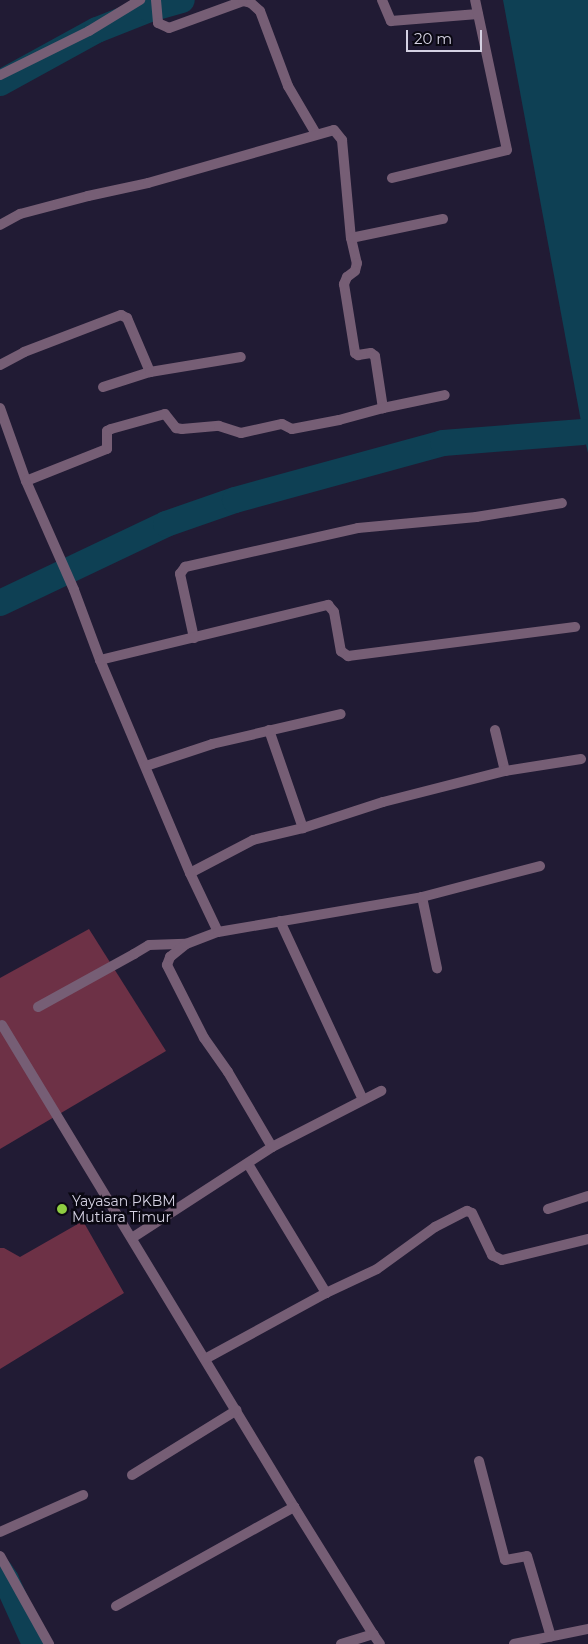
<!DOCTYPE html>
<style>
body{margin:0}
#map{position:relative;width:588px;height:1644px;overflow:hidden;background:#211b34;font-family:Montserrat,sans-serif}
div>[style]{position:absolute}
.green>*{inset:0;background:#6d3146}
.water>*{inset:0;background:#0e4054}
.canal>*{height:26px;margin:-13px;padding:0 13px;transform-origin:13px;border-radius:13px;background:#0e4054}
.lane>*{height:10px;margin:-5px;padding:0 5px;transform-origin:5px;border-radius:5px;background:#765e75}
.street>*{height:10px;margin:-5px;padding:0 5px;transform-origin:5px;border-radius:5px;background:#765e75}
.dots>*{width:14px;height:14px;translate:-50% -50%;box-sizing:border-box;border:2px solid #0a0812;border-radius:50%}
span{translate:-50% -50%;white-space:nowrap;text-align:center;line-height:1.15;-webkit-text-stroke:5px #0a0812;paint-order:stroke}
.poi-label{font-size:14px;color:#d5d2e3}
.left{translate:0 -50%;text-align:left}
.scale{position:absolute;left:406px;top:30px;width:76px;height:22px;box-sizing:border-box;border:2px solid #d5d2e3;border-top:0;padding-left:6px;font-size:15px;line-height:18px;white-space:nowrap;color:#d5d2e3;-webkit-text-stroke:4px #0a0812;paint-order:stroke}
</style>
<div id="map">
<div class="green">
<div style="clip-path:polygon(89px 929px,166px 1051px,0 1149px,0 978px)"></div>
<div style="clip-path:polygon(83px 1221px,124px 1293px,0 1369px,0 1248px,4px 1248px,20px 1257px)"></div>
</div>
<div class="water">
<div style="clip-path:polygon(503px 0,588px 0,588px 453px,583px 432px)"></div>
</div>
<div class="canal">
<div style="left:0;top:83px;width:111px;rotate:-28.7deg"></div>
<div style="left:97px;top:30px;width:57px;rotate:-21.6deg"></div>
<div style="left:150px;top:9px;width:33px;rotate:-16deg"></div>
<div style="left:0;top:603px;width:184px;rotate:-25.4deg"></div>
<div style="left:166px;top:524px;width:73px;rotate:-19.2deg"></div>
<div style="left:235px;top:500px;width:216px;rotate:-15.3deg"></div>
<div style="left:443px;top:443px;width:140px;rotate:-4.5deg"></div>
<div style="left:0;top:1571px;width:11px;rotate:56deg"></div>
<div style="left:6px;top:1580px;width:70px;rotate:65.6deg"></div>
</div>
<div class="lane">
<div style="left:38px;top:1007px;width:110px;rotate:-28.9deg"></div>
<div style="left:479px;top:1461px;width:102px;rotate:75.3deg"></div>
<div style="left:505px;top:1560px;width:22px;rotate:-10deg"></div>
<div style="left:527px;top:1556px;width:84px;rotate:73.5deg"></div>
</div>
<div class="street">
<div style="left:156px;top:0;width:23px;rotate:85deg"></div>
<div style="left:158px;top:23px;width:12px;rotate:24deg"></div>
<div style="left:169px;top:28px;width:79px;rotate:-20deg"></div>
<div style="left:243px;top:1px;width:8px;rotate:14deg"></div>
<div style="left:251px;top:3px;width:12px;rotate:42deg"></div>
<div style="left:260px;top:11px;width:80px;rotate:69.5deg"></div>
<div style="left:288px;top:86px;width:56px;rotate:59.7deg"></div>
<div style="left:382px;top:0;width:23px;rotate:67deg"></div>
<div style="left:391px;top:21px;width:87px;rotate:-4.6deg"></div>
<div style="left:0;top:75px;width:99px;rotate:-26.3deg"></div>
<div style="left:89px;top:31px;width:60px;rotate:-31.3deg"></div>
<div style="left:392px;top:178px;width:118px;rotate:-13.7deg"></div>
<div style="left:507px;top:150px;width:153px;rotate:-102deg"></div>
<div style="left:0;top:225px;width:23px;rotate:-29deg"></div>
<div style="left:20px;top:214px;width:70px;rotate:-14.8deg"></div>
<div style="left:88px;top:196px;width:61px;rotate:-12.2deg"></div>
<div style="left:148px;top:183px;width:193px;rotate:-15.9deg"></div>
<div style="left:334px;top:130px;width:13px;rotate:51deg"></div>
<div style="left:342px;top:140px;width:98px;rotate:84.8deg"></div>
<div style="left:351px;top:238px;width:26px;rotate:77deg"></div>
<div style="left:357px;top:263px;width:8px;rotate:104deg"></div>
<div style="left:355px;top:271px;width:10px;rotate:143deg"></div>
<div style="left:347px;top:277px;width:8px;rotate:113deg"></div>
<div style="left:344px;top:284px;width:70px;rotate:80.9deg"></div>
<div style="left:355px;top:353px;width:4px;rotate:34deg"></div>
<div style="left:358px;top:355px;width:13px;rotate:-9deg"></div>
<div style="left:371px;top:353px;width:5px;rotate:37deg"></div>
<div style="left:375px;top:356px;width:53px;rotate:81.3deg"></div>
<div style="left:351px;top:238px;width:94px;rotate:-11.7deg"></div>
<div style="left:0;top:365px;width:27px;rotate:-28deg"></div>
<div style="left:24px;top:352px;width:104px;rotate:-20.9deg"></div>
<div style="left:121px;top:315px;width:7px;rotate:27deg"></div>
<div style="left:127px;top:318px;width:59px;rotate:66.9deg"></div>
<div style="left:103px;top:387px;width:49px;rotate:-17.7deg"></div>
<div style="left:150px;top:372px;width:92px;rotate:-9.4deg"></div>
<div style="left:0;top:408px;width:77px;rotate:70.4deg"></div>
<div style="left:26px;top:481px;width:119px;rotate:66.2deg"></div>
<div style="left:74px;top:590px;width:75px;rotate:69.6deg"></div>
<div style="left:100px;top:660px;width:231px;rotate:67.1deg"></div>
<div style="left:190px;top:873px;width:65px;rotate:64.6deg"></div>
<div style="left:26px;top:481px;width:87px;rotate:-21.6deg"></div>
<div style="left:107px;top:449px;width:18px;rotate:-90deg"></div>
<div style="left:107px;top:431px;width:4px;rotate:-27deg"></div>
<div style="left:111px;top:429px;width:56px;rotate:-15.5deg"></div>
<div style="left:165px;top:414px;width:18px;rotate:52deg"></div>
<div style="left:176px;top:428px;width:6px;rotate:9deg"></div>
<div style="left:182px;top:429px;width:37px;rotate:-5deg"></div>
<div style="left:219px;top:426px;width:23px;rotate:18deg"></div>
<div style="left:241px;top:433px;width:42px;rotate:-12.4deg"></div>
<div style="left:282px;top:424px;width:11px;rotate:27deg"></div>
<div style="left:292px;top:429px;width:48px;rotate:-10.8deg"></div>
<div style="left:339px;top:420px;width:46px;rotate:-15.3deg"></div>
<div style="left:383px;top:408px;width:63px;rotate:-11.8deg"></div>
<div style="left:194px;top:638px;width:66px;rotate:-102.3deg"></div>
<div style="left:180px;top:574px;width:9px;rotate:-54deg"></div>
<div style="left:185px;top:567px;width:177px;rotate:-12.7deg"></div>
<div style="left:358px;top:528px;width:119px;rotate:-5.3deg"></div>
<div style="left:476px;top:517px;width:87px;rotate:-9.2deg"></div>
<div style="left:100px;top:660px;width:235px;rotate:-13.6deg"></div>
<div style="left:328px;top:605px;width:9px;rotate:49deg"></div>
<div style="left:334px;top:612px;width:40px;rotate:80deg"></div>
<div style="left:341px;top:651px;width:9px;rotate:36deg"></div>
<div style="left:348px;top:656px;width:229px;rotate:-7.3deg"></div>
<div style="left:269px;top:730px;width:104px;rotate:70.9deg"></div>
<div style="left:495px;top:730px;width:42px;rotate:76.3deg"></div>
<div style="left:146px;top:766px;width:70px;rotate:-18.4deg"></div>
<div style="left:212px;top:744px;width:132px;rotate:-13.1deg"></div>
<div style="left:190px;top:873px;width:71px;rotate:-27.6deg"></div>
<div style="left:253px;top:840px;width:51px;rotate:-13.5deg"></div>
<div style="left:303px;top:828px;width:84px;rotate:-18deg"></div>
<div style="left:383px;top:802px;width:126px;rotate:-14.3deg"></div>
<div style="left:505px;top:771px;width:77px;rotate:-9deg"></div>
<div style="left:422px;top:897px;width:73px;rotate:78.1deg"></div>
<div style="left:280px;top:921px;width:197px;rotate:65.1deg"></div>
<div style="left:134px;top:954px;width:17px;rotate:-31deg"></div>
<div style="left:149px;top:945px;width:36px;rotate:-2deg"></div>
<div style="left:2px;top:1025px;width:564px;rotate:58.79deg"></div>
<div style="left:294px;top:1507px;width:150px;rotate:58.1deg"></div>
<div style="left:272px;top:1147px;width:87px;rotate:-120.4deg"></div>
<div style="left:228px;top:1072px;width:42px;rotate:-125.2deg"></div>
<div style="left:204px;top:1038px;width:82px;rotate:-116.9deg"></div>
<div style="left:167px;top:965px;width:9px;rotate:-69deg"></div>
<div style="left:170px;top:957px;width:21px;rotate:-39deg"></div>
<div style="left:186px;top:944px;width:34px;rotate:-21deg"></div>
<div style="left:218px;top:932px;width:207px;rotate:-9.7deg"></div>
<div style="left:422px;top:897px;width:122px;rotate:-14.7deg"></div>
<div style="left:248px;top:1164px;width:151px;rotate:58.8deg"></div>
<div style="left:548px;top:1209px;width:42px;rotate:-18deg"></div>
<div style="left:132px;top:1238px;width:167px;rotate:-33deg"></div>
<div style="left:272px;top:1147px;width:123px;rotate:-27.2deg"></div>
<div style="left:205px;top:1359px;width:138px;rotate:-28.6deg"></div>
<div style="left:326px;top:1293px;width:56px;rotate:-25.2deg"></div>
<div style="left:377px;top:1269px;width:72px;rotate:-35.9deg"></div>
<div style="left:435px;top:1227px;width:36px;rotate:-27deg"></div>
<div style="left:467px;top:1211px;width:5px;rotate:22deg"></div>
<div style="left:472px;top:1213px;width:47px;rotate:64.5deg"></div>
<div style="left:492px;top:1255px;width:11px;rotate:27deg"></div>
<div style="left:502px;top:1260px;width:89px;rotate:-13.7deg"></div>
<div style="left:132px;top:1475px;width:123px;rotate:-31.8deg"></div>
<div style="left:0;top:1532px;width:91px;rotate:-24deg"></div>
<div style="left:0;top:1556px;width:101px;rotate:60.9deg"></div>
<div style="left:116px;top:1606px;width:204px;rotate:-29.1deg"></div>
<div style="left:341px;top:1644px;width:34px;rotate:-17deg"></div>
<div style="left:373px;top:1634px;width:12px;rotate:55deg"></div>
<div style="left:514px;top:1644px;width:76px;rotate:-11.5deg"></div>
</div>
<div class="dots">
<div style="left:62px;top:1209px;background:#8fcd42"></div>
</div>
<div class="poi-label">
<span class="left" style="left:72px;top:1209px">Yayasan PKBM<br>Mutiara Timur</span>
</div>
<div class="scale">20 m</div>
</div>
